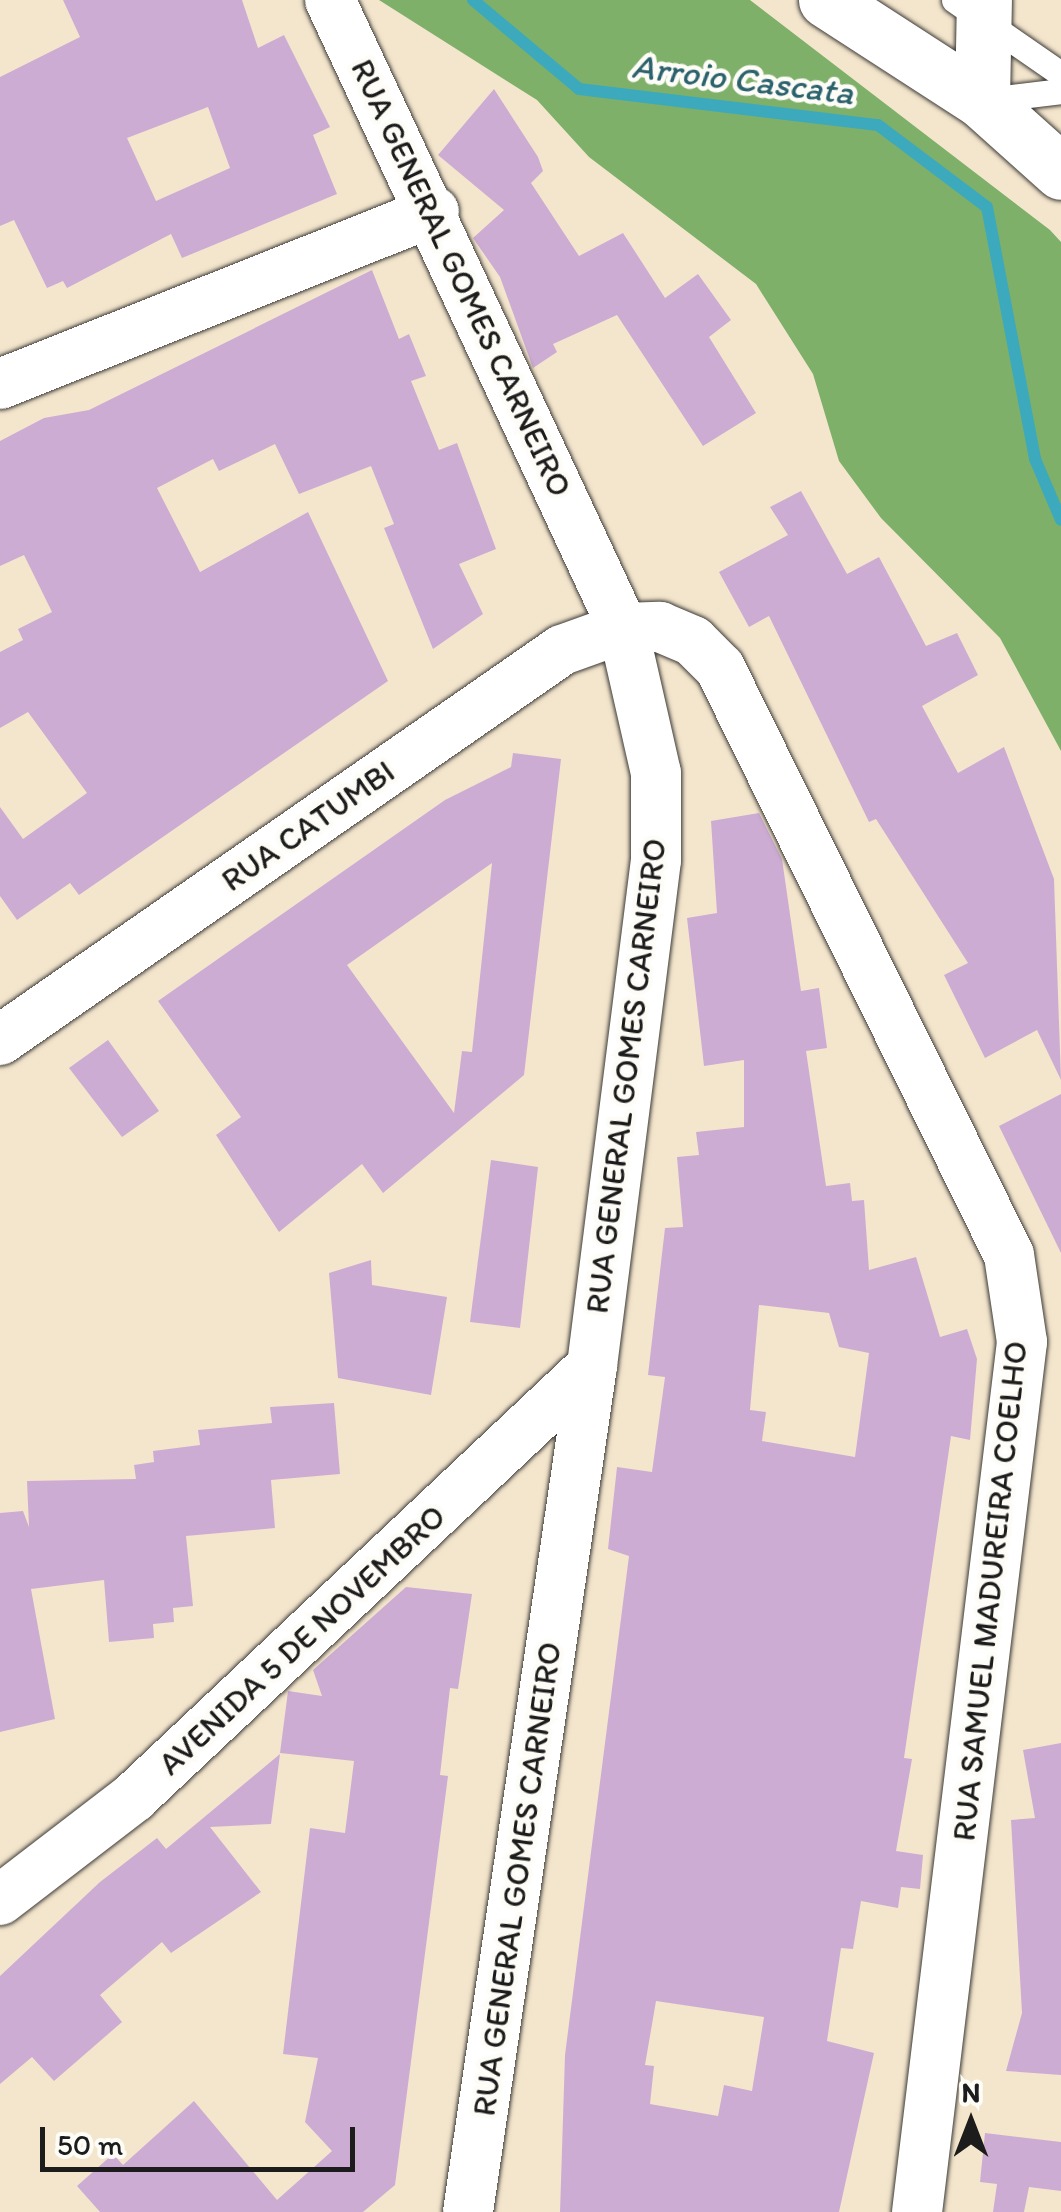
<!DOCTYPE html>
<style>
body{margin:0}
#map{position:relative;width:1061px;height:2212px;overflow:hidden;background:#f4e6cd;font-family:Itim,sans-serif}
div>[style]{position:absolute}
.forest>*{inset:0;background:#7eb06a}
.stream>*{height:12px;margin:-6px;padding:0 6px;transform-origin:6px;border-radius:6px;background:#3da9bd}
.building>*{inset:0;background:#cdacd4}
.roads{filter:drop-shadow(0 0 2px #3c3a37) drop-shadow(0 0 2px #3c3a37)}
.lane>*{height:25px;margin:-12.5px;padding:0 12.5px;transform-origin:12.5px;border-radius:12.5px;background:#fff}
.street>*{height:50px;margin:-25px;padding:0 25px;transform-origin:25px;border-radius:25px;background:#fff}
.secondary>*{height:55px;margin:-27.5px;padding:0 27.5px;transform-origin:27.5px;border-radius:27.5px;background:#fff}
span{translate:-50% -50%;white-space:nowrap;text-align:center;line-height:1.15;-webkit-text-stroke:9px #fdfcf7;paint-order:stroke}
.street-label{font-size:32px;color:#1c1c1c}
.water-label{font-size:35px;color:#2c626c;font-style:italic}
.north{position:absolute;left:921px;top:2072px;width:100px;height:100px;-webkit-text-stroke:8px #fdfcf7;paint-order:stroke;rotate:0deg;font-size:28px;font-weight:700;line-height:40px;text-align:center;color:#1c1c1c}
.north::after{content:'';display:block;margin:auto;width:35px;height:45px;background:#1c1c1c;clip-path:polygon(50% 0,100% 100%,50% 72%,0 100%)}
.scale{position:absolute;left:40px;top:2127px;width:315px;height:45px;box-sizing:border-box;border:5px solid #1c1c1c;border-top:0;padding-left:12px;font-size:30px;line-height:35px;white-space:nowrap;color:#1c1c1c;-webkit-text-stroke:8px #fdfcf7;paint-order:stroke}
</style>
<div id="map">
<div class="forest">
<div style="clip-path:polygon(379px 0,750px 0,1050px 230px,1061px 242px,1061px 751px,1000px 638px,881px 518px,839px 461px,813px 374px,756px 284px,589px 157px,537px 100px)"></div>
</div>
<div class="stream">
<div style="left:473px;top:0;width:138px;rotate:40deg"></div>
<div style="left:579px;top:89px;width:301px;rotate:6.9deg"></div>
<div style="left:878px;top:125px;width:136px;rotate:37deg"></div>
<div style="left:987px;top:207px;width:257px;rotate:79.2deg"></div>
<div style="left:1035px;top:459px;width:66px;rotate:66.9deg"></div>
</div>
<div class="building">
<div style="clip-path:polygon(evenodd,63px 0,242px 0,258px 48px,284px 35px,330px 127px,313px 135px,337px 194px,182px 258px,171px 234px,67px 288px,63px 281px,47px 288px,14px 220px,0 226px,0 77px,80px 37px,63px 0,208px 107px,230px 168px,156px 201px,127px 138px,208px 107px)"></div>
<div style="clip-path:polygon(494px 89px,538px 157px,543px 171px,531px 183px,579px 256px,623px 233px,665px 298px,698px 274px,731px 320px,709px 337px,756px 413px,703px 446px,617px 315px,553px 344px,557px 352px,533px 368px,500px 277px,473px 238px,504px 210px,438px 155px)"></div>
<div style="clip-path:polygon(372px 270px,399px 339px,409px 334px,426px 376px,411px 381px,439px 450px,457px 443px,496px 549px,459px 564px,483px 614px,433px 649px,384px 528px,394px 524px,371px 466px,299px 494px,275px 444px,219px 471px,213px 459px,157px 488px,200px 572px,308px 512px,388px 681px,79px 895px,70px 883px,17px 920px,0 896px,0 807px,23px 839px,87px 793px,28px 712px,0 728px,0 652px,23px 640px,18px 629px,52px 612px,24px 555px,0 566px,0 441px,44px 418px,89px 410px)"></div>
<div style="clip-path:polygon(801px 491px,847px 574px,879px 557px,926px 646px,957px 633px,978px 675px,922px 706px,958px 773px,1004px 747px,1054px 879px,1061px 1080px,1037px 1030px,985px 1058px,944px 975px,968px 963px,876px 819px,869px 822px,769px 616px,749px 627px,719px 572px,788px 535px,770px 507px)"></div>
<div style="clip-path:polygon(evenodd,513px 753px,561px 759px,524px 1075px,383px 1193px,362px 1164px,279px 1232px,216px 1135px,241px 1117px,158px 1001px,445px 800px,511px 767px,513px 753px,492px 863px,472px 1052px,462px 1051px,454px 1113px,347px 965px,492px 863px)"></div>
<div style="clip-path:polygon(evenodd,759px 813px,782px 859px,801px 991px,819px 988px,827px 1048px,806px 1051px,826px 1186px,850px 1183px,852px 1201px,864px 1200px,869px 1270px,916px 1257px,940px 1337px,967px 1329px,977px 1359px,970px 1440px,951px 1436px,904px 1758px,912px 1759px,896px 1851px,923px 1855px,920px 1889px,901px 1887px,898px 1908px,861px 1901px,853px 1949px,841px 1948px,827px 2041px,874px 2053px,839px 2212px,560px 2212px,565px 2055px,629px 1556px,608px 1549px,617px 1467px,652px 1472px,665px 1377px,648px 1375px,665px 1228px,683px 1227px,677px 1157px,699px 1155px,696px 1132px,744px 1127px,744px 1060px,704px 1066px,687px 918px,717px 913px,711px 821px,759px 813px,759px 1305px,829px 1313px,839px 1347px,869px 1353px,855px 1457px,762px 1441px,766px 1412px,750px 1410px,759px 1305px,759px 813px,656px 2001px,764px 2017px,752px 2091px,724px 2085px,718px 2116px,650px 2104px,654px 2066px,645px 2065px,656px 2001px)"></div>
<div style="clip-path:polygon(108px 1040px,159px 1111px,122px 1137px,69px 1068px)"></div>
<div style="clip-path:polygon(1061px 1094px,1061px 1253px,999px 1126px)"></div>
<div style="clip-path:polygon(491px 1160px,538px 1167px,520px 1328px,470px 1322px)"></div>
<div style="clip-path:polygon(371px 1260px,372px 1285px,447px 1297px,431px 1395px,338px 1378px,329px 1273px)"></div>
<div style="clip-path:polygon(334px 1403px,340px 1474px,271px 1480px,275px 1528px,186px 1536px,193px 1606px,173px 1608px,174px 1622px,153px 1624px,154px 1638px,109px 1642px,104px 1580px,31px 1589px,55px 1719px,0 1732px,0 1513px,23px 1511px,29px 1527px,27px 1481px,136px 1479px,134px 1465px,154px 1462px,153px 1451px,200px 1445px,198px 1430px,272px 1423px,270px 1407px)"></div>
<div style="clip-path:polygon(406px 1587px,472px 1594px,458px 1689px,450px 1688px,440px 1775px,448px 1776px,395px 2185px,363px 2212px,100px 2212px,77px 2186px,113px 2154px,123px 2165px,194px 2101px,277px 2200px,332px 2151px,305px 2122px,318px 2058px,283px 2054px,310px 1828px,345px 1833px,354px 1761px,280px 1753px,288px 1691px,322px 1696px,313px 1670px)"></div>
<div style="clip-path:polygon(1061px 1743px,1061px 2075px,1006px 2071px,1022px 2013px,1011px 1820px,1035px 1818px,1023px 1750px)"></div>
<div style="clip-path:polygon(280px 1754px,271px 1824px,210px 1827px,261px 1892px,171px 1953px,162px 1942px,100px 1995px,122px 2022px,54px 2081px,32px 2057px,0 2084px,0 1976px,100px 1882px,157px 1838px,166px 1849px)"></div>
<div style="clip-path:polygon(985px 2133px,1061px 2142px,1061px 2191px,1029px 2187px,1024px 2212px,993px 2212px,997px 2184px,980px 2182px)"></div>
</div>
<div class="roads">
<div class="lane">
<div style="left:954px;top:0;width:130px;rotate:34.7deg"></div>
<div style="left:987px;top:100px;width:75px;rotate:-6.9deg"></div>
</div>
<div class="street">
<div style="left:330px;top:0;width:693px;rotate:64.99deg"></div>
<div style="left:623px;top:628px;width:149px;rotate:77.2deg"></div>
<div style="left:656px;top:773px;width:87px;rotate:90deg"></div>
<div style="left:656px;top:860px;width:510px;rotate:97.21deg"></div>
<div style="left:592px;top:1366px;width:855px;rotate:98.34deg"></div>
<div style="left:0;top:384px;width:467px;rotate:-21.7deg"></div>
<div style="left:0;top:1040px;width:684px;rotate:-34.76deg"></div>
<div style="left:562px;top:650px;width:65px;rotate:-19.8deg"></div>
<div style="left:623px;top:628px;width:37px;rotate:-2deg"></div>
<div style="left:660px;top:627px;width:36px;rotate:23deg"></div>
<div style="left:693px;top:641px;width:38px;rotate:45deg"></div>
<div style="left:720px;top:668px;width:654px;rotate:63.79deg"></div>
<div style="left:1009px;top:1255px;width:88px;rotate:81.5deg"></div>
<div style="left:1022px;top:1342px;width:876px;rotate:96.88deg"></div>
<div style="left:0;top:1900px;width:169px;rotate:-37.5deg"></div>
<div style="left:134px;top:1797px;width:629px;rotate:-43.26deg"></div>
</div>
<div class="secondary">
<div style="left:826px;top:0;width:186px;rotate:32.9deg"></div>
<div style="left:982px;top:101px;width:106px;rotate:41.9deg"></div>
<div style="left:982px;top:101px;width:101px;rotate:-88.9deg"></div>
</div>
</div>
<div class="street-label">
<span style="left:461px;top:278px;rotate:65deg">RUA GENERAL GOMES CARNEIRO</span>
<span style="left:308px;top:826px;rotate:-35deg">RUA CATUMBI</span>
<span style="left:626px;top:1076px;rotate:-83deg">RUA GENERAL GOMES CARNEIRO</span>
<span style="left:990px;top:1591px;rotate:-84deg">RUA SAMUEL MADUREIRA COELHO</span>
<span style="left:302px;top:1640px;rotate:-43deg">AVENIDA 5 DE NOVEMBRO</span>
<span style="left:517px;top:1879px;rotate:-82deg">RUA GENERAL GOMES CARNEIRO</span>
</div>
<div class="water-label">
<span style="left:743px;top:79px;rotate:7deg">Arroio Cascata</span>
</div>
<div class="north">N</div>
<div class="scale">50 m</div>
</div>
